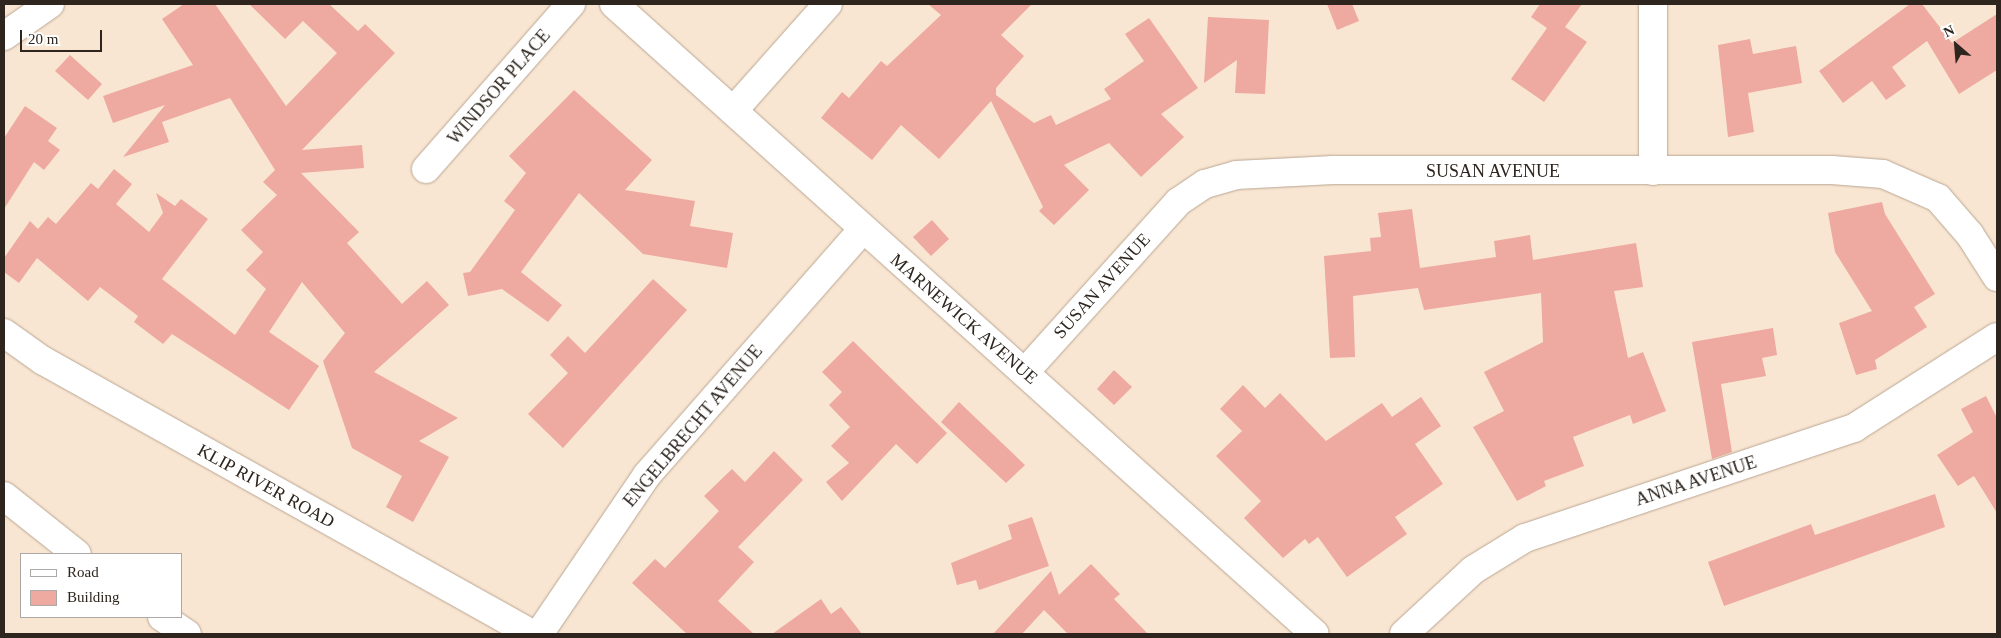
<!DOCTYPE html>
<style>
body{margin:0}
#map{position:relative;width:2001px;height:638px;overflow:hidden;background:#f9e6d2;font-family:Georgia,serif}
div>[style]{position:absolute}
.building>*{inset:0;background:#eea9a1}
.roads{filter:drop-shadow(0 0 1px #b9a693) drop-shadow(0 0 1px #b9a693)}
.street>*{height:28px;margin:-14px;padding:0 14px;transform-origin:14px;border-radius:14px;background:#fff}
.primary>*{height:28px;margin:-14px;padding:0 14px;transform-origin:14px;border-radius:14px;background:#fff}
span{translate:-50% -50%;white-space:nowrap;text-align:center;line-height:1.15;-webkit-text-stroke:5px #fff;paint-order:stroke}
.street-label{font-size:18px;color:#2d251e}
.frame{position:absolute;inset:0;border:5px solid #2d251e;pointer-events:none}
.legend{position:absolute;left:20px;top:553px;width:162px;height:65px;box-sizing:border-box;background:#fff;border:1px solid #aba8a5;margin:0;padding:6px 9px;list-style:none;font-size:15px;color:#2d251e}
.legend li{display:flex;align-items:center;gap:10px;height:25px}
.legend b{width:25px;border:1px solid #aba8a5}
.north{position:absolute;left:1931px;top:20px;width:50px;height:50px;-webkit-text-stroke:4px #fff;paint-order:stroke;rotate:333deg;font-size:14px;font-weight:700;line-height:20px;text-align:center;color:#2d251e}
.north::after{content:'';display:block;margin:auto;width:18px;height:22px;background:#2d251e;clip-path:polygon(50% 0,100% 100%,50% 72%,0 100%)}
.scale{position:absolute;left:20px;top:30px;width:82px;height:22px;box-sizing:border-box;border:2px solid #2d251e;border-top:0;padding-left:6px;font-size:15px;line-height:18px;white-space:nowrap;color:#2d251e;-webkit-text-stroke:4px #fff;paint-order:stroke}
</style>
<div id="map">
<div class="building">
<div style="clip-path:polygon(184px 4px,215px 4px,286px 106px,337px 53px,303px 21px,285px 39px,249px 4px,329px 4px,358px 31px,365px 24px,395px 53px,302px 150px,362px 145px,364px 168px,301px 173px,359px 232px,347px 243px,402px 304px,427px 281px,449px 305px,374px 372px,458px 418px,419px 441px,449px 457px,413px 522px,386px 507px,402px 476px,352px 448px,323px 361px,345px 333px,302px 282px,269px 332px,319px 366px,289px 410px,172px 334px,163px 344px,134px 322px,138px 316px,100px 287px,88px 301px,37px 258px,19px 283px,4px 272px,4px 258px,30px 221px,38px 229px,48px 217px,56px 224px,91px 183px,98px 189px,114px 169px,132px 184px,116px 204px,149px 232px,163px 213px,156px 193px,175px 206px,181px 199px,208px 219px,162px 279px,235px 335px,266px 289px,246px 270px,263px 252px,241px 230px,277px 195px,263px 182px,275px 170px,230px 98px,162px 122px,169px 142px,123px 157px,165px 105px,113px 123px,103px 96px,193px 65px,162px 19px)"></div>
<div style="clip-path:polygon(928px 4px,1032px 4px,1001px 35px,1024px 56px,996px 88px,996px 95px,1034px 123px,1051px 115px,1056px 125px,1111px 99px,1104px 89px,1144px 61px,1125px 34px,1149px 18px,1198px 88px,1161px 114px,1184px 137px,1141px 177px,1109px 143px,1064px 165px,1089px 190px,1054px 225px,1039px 211px,1043px 207px,991px 101px,939px 159px,901px 125px,872px 160px,821px 118px,842px 92px,849px 98px,881px 61px,887px 66px,941px 15px)"></div>
<div style="clip-path:polygon(1327px 4px,1352px 4px,1359px 21px,1337px 30px)"></div>
<div style="clip-path:polygon(1540px 4px,1582px 4px,1565px 27px,1587px 42px,1544px 102px,1511px 79px,1547px 28px,1531px 17px)"></div>
<div style="clip-path:polygon(1910px 4px,1922px 4px,1952px 43px,1997px 14px,1997px 70px,1959px 94px,1927px 41px,1892px 67px,1906px 86px,1886px 100px,1872px 81px,1843px 103px,1819px 71px)"></div>
<div style="clip-path:polygon(1208px 17px,1269px 20px,1265px 94px,1235px 93px,1237px 60px,1204px 83px)"></div>
<div style="clip-path:polygon(1750px 39px,1753px 54px,1796px 46px,1802px 83px,1748px 93px,1754px 132px,1728px 137px,1718px 45px)"></div>
<div style="clip-path:polygon(70px 55px,102px 84px,88px 100px,55px 71px)"></div>
<div style="clip-path:polygon(574px 90px,652px 160px,625px 190px,695px 201px,690px 226px,733px 233px,727px 268px,643px 254px,579px 193px,521px 272px,562px 305px,548px 322px,502px 289px,468px 296px,463px 273px,470px 272px,515px 210px,504px 201px,526px 173px,509px 156px)"></div>
<div style="clip-path:polygon(25px 106px,57px 128px,48px 141px,60px 150px,44px 170px,34px 162px,4px 209px,4px 138px)"></div>
<div style="clip-path:polygon(1882px 202px,1885px 214px,1935px 294px,1914px 307px,1927px 327px,1875px 360px,1877px 369px,1856px 375px,1839px 323px,1872px 311px,1835px 252px,1828px 213px)"></div>
<div style="clip-path:polygon(1412px 209px,1420px 268px,1496px 257px,1494px 241px,1530px 235px,1533px 260px,1636px 243px,1643px 287px,1614px 291px,1628px 358px,1643px 352px,1666px 411px,1633px 424px,1630px 415px,1573px 437px,1584px 466px,1544px 481px,1546px 486px,1517px 501px,1473px 427px,1504px 411px,1484px 372px,1543px 342px,1541px 293px,1424px 310px,1418px 288px,1353px 296px,1355px 357px,1330px 358px,1324px 256px,1371px 251px,1370px 238px,1381px 237px,1378px 213px)"></div>
<div style="clip-path:polygon(932px 220px,949px 239px,931px 256px,913px 237px)"></div>
<div style="clip-path:polygon(653px 279px,687px 310px,563px 448px,528px 414px,568px 373px,550px 355px,568px 336px,585px 353px)"></div>
<div style="clip-path:polygon(1773px 328px,1777px 355px,1762px 358px,1766px 376px,1721px 384px,1732px 452px,1712px 459px,1692px 342px)"></div>
<div style="clip-path:polygon(853px 341px,947px 433px,917px 464px,896px 444px,842px 501px,826px 482px,849px 463px,831px 446px,850px 427px,829px 405px,842px 392px,822px 372px)"></div>
<div style="clip-path:polygon(1114px 370px,1132px 387px,1114px 405px,1097px 389px)"></div>
<div style="clip-path:polygon(1243px 385px,1265px 408px,1280px 393px,1326px 441px,1382px 403px,1392px 417px,1421px 397px,1441px 426px,1415px 444px,1443px 484px,1395px 517px,1407px 534px,1347px 577px,1318px 537px,1309px 544px,1305px 539px,1283px 558px,1244px 518px,1261px 501px,1216px 456px,1242px 431px,1220px 409px)"></div>
<div style="clip-path:polygon(1986px 396px,1997px 418px,1997px 513px,1974px 476px,1958px 486px,1937px 455px,1973px 432px,1961px 409px)"></div>
<div style="clip-path:polygon(959px 402px,1025px 465px,1006px 483px,941px 422px)"></div>
<div style="clip-path:polygon(774px 451px,803px 480px,738px 547px,754px 562px,718px 601px,754px 634px,687px 634px,632px 583px,655px 559px,665px 568px,719px 511px,704px 496px,732px 469px,745px 482px)"></div>
<div style="clip-path:polygon(1935px 494px,1945px 527px,1724px 606px,1708px 562px,1811px 524px,1815px 535px)"></div>
<div style="clip-path:polygon(1032px 517px,1049px 566px,979px 590px,976px 580px,957px 585px,951px 563px,1012px 539px,1008px 525px)"></div>
<div style="clip-path:polygon(1091px 564px,1120px 594px,1114px 599px,1148px 634px,1068px 634px,1044px 610px,1022px 634px,993px 634px,1051px 571px,1059px 595px)"></div>
<div style="clip-path:polygon(821px 599px,831px 614px,841px 607px,862px 634px,772px 634px)"></div>
</div>
<div class="roads">
<div class="street">
<div style="left:614px;top:4px;width:942px;rotate:41.95deg"></div>
<div style="left:1653px;top:4px;width:167px;rotate:90deg"></div>
<div style="left:4px;top:36px;width:56px;rotate:-34.8deg"></div>
<div style="left:733px;top:111px;width:143px;rotate:-48.4deg"></div>
<div style="left:426px;top:169px;width:220px;rotate:-48.7deg"></div>
<div style="left:4px;top:333px;width:47px;rotate:35.4deg"></div>
<div style="left:42px;top:360px;width:561px;rotate:29.21deg"></div>
<div style="left:1025px;top:372px;width:229px;rotate:-48deg"></div>
<div style="left:1178px;top:202px;width:32px;rotate:-34deg"></div>
<div style="left:1205px;top:184px;width:32px;rotate:-16deg"></div>
<div style="left:1236px;top:175px;width:97px;rotate:-3deg"></div>
<div style="left:1333px;top:170px;width:499px"></div>
<div style="left:1832px;top:170px;width:51px;rotate:4.5deg"></div>
<div style="left:1883px;top:174px;width:60px;rotate:23.6deg"></div>
<div style="left:1938px;top:198px;width:49px;rotate:49.1deg"></div>
<div style="left:1970px;top:235px;width:50px;rotate:57.3deg"></div>
<div style="left:539px;top:634px;width:192px;rotate:-55.8deg"></div>
<div style="left:647px;top:475px;width:326px;rotate:-48.7deg"></div>
<div style="left:1404px;top:634px;width:94px;rotate:-42.8deg"></div>
<div style="left:1473px;top:570px;width:61px;rotate:-31.6deg"></div>
<div style="left:1525px;top:538px;width:347px;rotate:-18.5deg"></div>
<div style="left:1854px;top:428px;width:169px;rotate:-32.5deg"></div>
</div>
<div class="primary">
<div style="left:4px;top:496px;width:93px;rotate:38.5deg"></div>
<div style="left:162px;top:617px;width:30px;rotate:34deg"></div>
</div>
</div>
<div class="street-label">
<span style="left:499px;top:87px;rotate:-49deg">WINDSOR PLACE</span>
<span style="left:1493px;top:171px">SUSAN AVENUE</span>
<span style="left:1102px;top:286px;rotate:-48deg">SUSAN AVENUE</span>
<span style="left:964px;top:319px;rotate:41deg">MARNEWICK AVENUE</span>
<span style="left:693px;top:426px;rotate:-50deg">ENGELBRECHT AVENUE</span>
<span style="left:1696px;top:481px;rotate:-18deg">ANNA AVENUE</span>
<span style="left:266px;top:486px;rotate:29deg">KLIP RIVER ROAD</span>
</div>
<div class="frame"></div>
<ul class="legend">
<li><b style="height:6px;background:#fff"></b>Road</li>
<li><b style="height:14px;background:#eea9a1"></b>Building</li>
</ul>
<div class="north">N</div>
<div class="scale">20 m</div>
</div>
